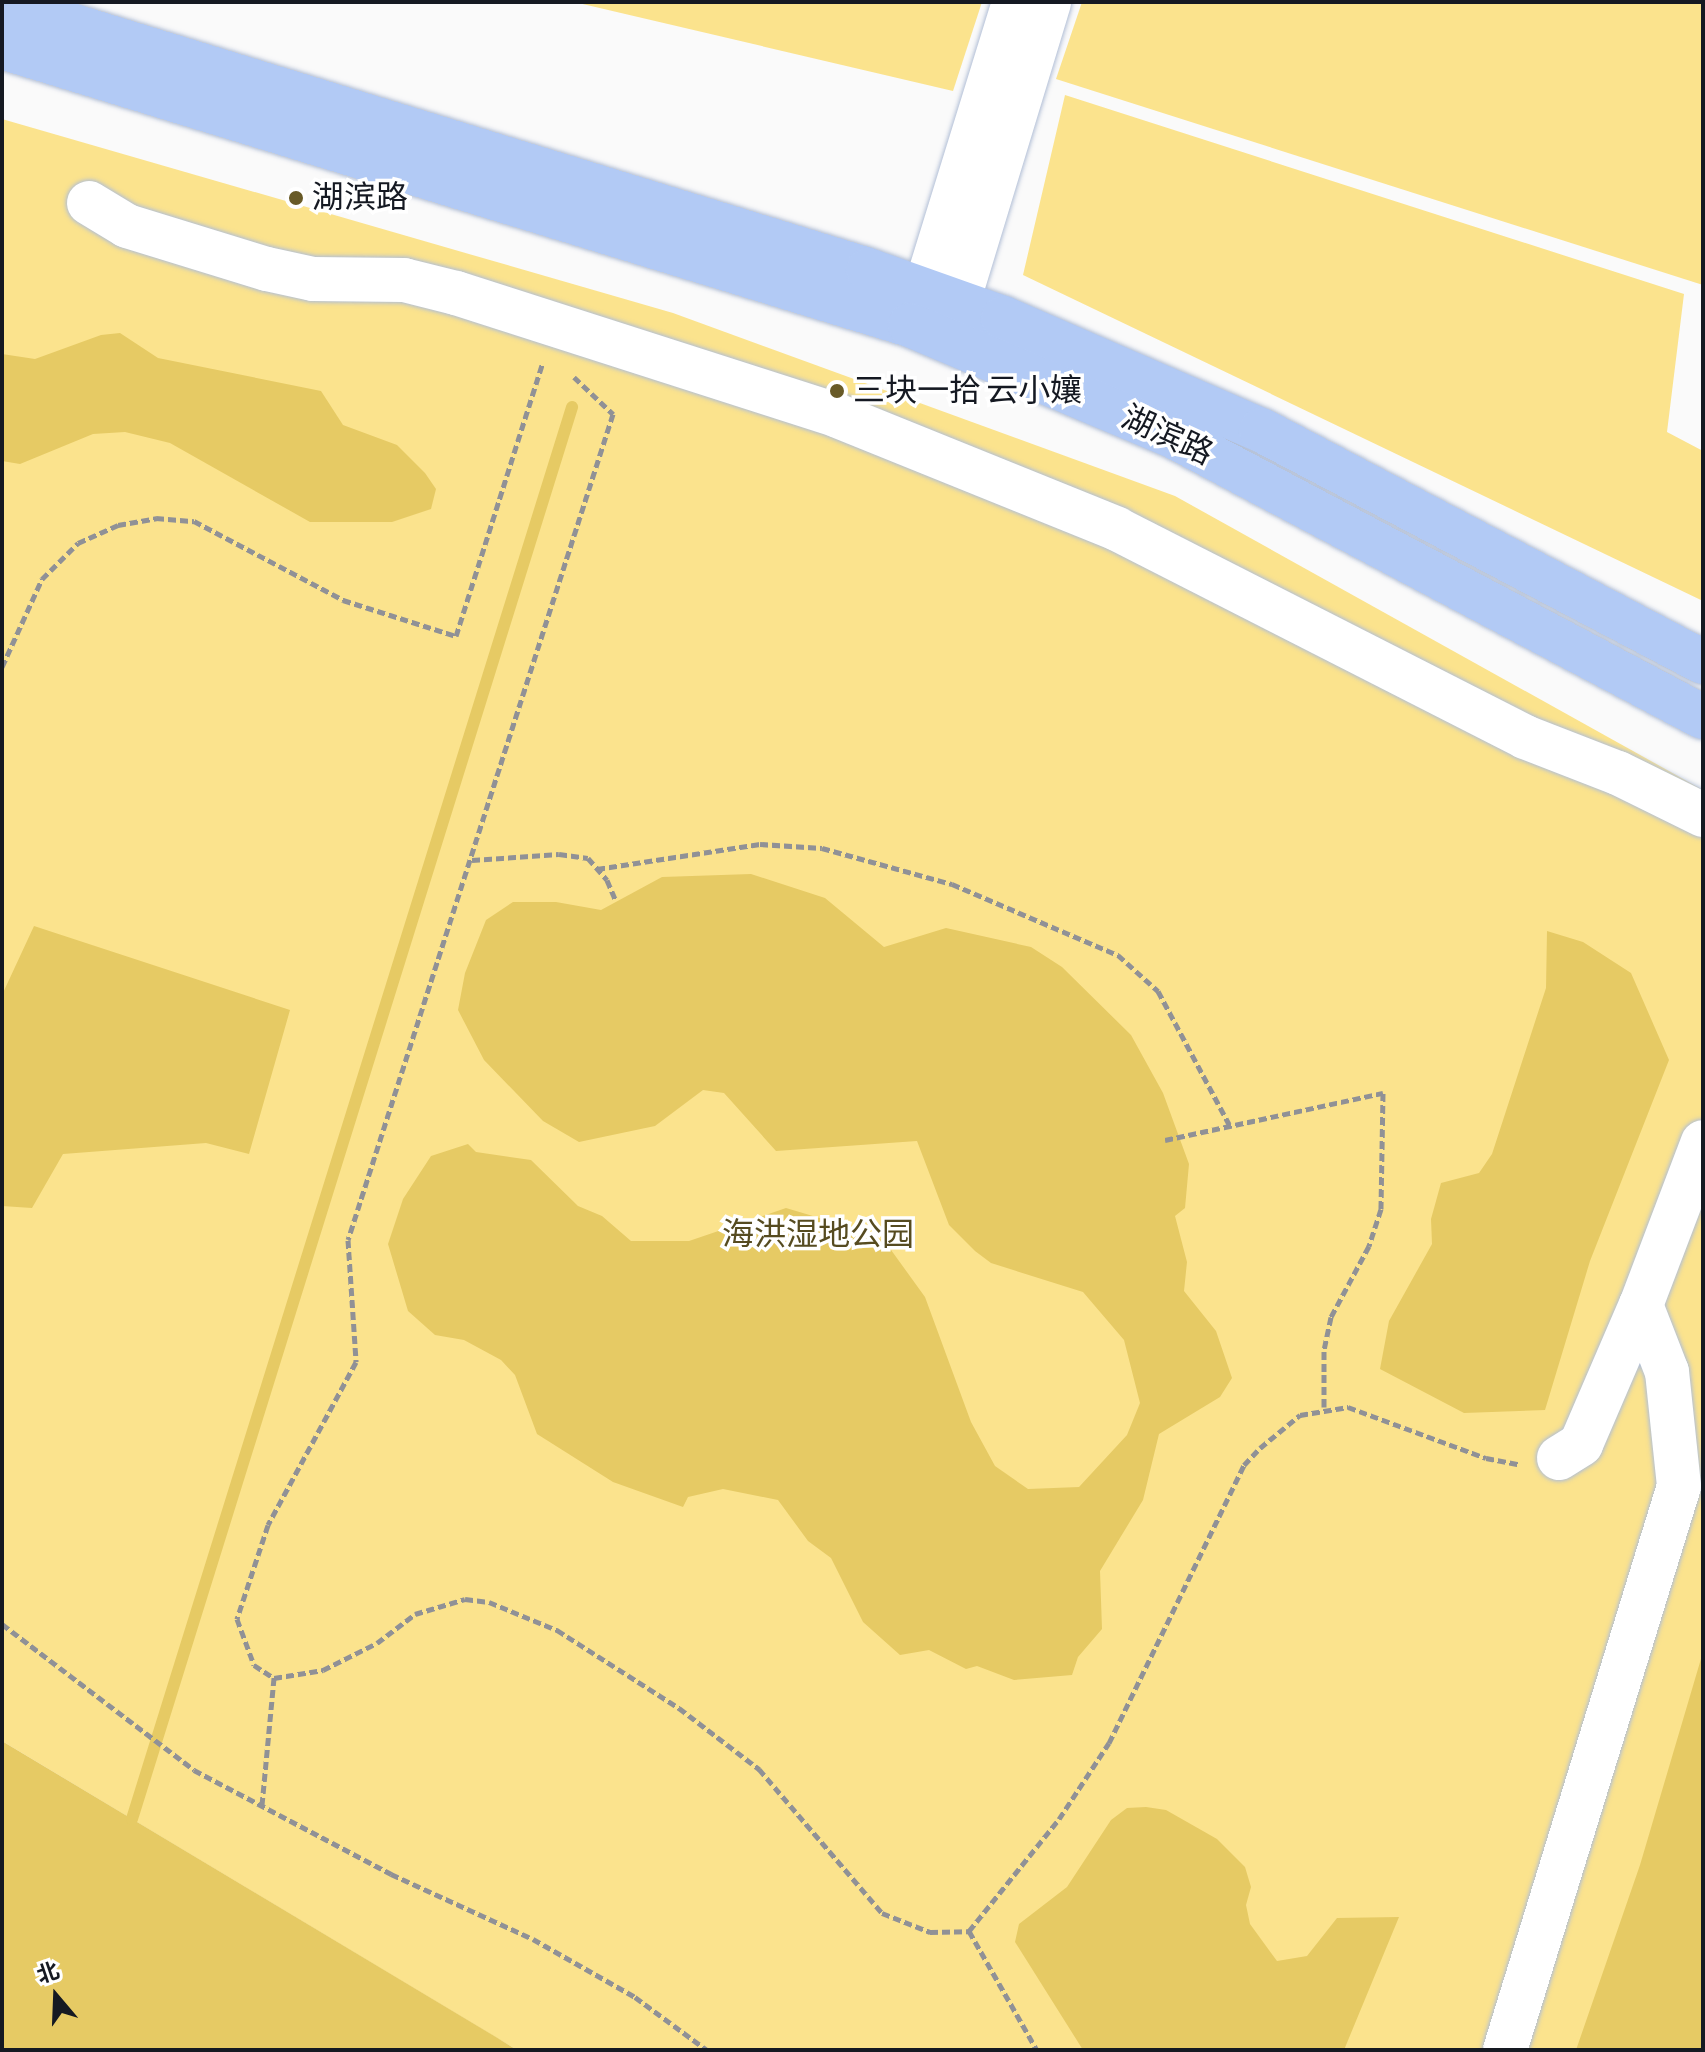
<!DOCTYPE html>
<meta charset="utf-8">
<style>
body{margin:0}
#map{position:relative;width:1705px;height:2052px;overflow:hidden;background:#fafafa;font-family:"Alegreya Sans","Noto Sans SC",sans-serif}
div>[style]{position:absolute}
.green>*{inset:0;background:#fbe38d}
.water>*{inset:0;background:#e6ca64}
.stream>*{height:12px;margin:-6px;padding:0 6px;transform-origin:6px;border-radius:6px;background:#e6ca64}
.path>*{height:5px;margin-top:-2.5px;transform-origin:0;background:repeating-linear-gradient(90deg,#909196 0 8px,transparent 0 12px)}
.roads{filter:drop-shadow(0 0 2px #b2bfd6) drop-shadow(0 0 2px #b2bfd6)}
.minor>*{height:44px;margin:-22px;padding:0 22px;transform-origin:22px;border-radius:22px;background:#fff}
.major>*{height:44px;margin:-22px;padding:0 22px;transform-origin:22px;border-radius:22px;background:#b2caf5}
.dots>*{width:22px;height:22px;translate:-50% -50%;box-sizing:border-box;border:4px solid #fff;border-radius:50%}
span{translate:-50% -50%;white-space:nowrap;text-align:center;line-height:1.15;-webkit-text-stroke:7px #fff;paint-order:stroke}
.poi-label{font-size:32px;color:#151922}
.left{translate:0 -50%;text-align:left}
.street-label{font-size:32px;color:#151922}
.park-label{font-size:32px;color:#564b20}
.frame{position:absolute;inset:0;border:4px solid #151922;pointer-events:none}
.north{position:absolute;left:16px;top:1956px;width:80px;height:80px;-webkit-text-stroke:6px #fff;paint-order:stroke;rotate:341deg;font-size:22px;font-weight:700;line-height:32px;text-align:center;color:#151922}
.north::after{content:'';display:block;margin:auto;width:28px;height:36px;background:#151922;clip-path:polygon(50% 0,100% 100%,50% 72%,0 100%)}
</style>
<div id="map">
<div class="green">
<div style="clip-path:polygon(574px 2px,982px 2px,953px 91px)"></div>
<div style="clip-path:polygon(1082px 2px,1703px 2px,1703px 285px,1056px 79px)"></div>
<div style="clip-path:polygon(1065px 95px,1684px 294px,1667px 432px,1703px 451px,1703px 601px,1023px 275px)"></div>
<div style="clip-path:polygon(2px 119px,673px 313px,1175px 496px,1703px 790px,1703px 2050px,517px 2050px,2px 1741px)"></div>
</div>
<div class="water">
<div style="clip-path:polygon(120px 333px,158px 358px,321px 391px,343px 425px,397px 445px,425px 473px,436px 489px,431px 509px,392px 522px,310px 522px,170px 443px,125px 432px,93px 434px,20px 464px,2px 461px,2px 354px,35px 359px,101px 335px)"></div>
<div style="clip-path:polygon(751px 874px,825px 898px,884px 947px,946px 928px,1031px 947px,1062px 967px,1131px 1035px,1163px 1093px,1189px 1164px,1185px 1208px,1175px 1216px,1187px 1262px,1184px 1291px,1216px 1331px,1232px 1378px,1220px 1397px,1159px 1434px,1143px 1500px,1100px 1571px,1102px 1629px,1078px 1657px,1072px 1675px,1014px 1680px,977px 1666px,966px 1669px,929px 1650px,900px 1655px,863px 1622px,831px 1558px,808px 1541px,778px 1500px,723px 1489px,688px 1497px,683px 1507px,613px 1482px,537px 1434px,515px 1375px,501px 1360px,464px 1340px,435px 1335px,408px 1311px,388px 1244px,403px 1199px,431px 1156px,468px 1144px,476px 1152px,531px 1160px,578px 1206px,602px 1216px,631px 1241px,689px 1241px,786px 1208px,870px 1233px,886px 1243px,925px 1297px,971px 1422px,995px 1466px,1028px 1489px,1079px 1487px,1127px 1435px,1140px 1403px,1124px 1340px,1083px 1292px,991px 1263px,975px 1251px,949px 1225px,917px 1141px,776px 1151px,724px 1093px,703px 1090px,655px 1126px,579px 1142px,543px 1121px,484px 1060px,458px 1010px,465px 973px,486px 920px,513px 902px,556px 902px,601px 910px,662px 877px)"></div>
<div style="clip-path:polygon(34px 926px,290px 1010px,249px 1154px,206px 1143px,63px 1154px,32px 1208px,2px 1206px,2px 995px)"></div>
<div style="clip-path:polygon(1547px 931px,1583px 942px,1631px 973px,1669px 1060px,1590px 1261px,1545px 1410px,1464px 1413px,1380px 1369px,1389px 1321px,1432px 1244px,1431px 1219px,1441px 1183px,1479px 1173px,1492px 1154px,1546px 988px)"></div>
<div style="clip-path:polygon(1703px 1652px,1703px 2050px,1576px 2050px,1640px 1865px)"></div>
<div style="clip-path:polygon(2px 1741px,496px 2037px,517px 2050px,2px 2050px)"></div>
<div style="clip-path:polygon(1146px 1807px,1166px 1810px,1217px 1839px,1245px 1867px,1251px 1887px,1246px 1905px,1250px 1924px,1277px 1961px,1307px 1956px,1337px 1918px,1399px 1917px,1344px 2050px,1083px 2050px,1015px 1942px,1019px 1924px,1067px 1887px,1111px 1820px,1127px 1808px)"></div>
</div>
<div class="stream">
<div style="left:132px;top:1819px;width:1479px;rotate:-72.69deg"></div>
</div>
<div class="path">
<div style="left:574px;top:377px;width:54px;rotate:43.5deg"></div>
<div style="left:613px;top:414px;width:867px;rotate:107.79deg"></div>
<div style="left:348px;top:1240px;width:122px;rotate:86.2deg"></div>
<div style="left:356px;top:1362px;width:185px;rotate:118.4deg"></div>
<div style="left:268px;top:1525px;width:99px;rotate:108.3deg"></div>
<div style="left:237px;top:1619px;width:49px;rotate:69.7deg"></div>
<div style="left:254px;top:1665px;width:24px;rotate:33deg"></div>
<div style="left:274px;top:1678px;width:50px;rotate:-9.3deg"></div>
<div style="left:323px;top:1670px;width:60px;rotate:-26.6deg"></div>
<div style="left:377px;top:1643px;width:48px;rotate:-37.3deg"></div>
<div style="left:415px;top:1614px;width:52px;rotate:-16.7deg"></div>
<div style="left:465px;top:1599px;width:24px;rotate:7deg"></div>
<div style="left:489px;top:1602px;width:74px;rotate:22.4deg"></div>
<div style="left:557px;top:1630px;width:145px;rotate:32.6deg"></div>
<div style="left:679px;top:1708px;width:101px;rotate:37.3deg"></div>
<div style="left:759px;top:1769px;width:189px;rotate:49.5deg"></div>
<div style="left:882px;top:1913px;width:52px;rotate:21.6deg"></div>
<div style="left:930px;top:1932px;width:39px;rotate:-1deg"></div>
<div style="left:969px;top:1931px;width:144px;rotate:-51.2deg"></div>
<div style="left:1059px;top:1819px;width:91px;rotate:-56.7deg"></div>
<div style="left:1109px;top:1743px;width:309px;rotate:-64.1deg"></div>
<div style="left:1244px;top:1465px;width:23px;rotate:-47deg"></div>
<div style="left:1260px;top:1448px;width:52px;rotate:-39.5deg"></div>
<div style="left:1300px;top:1415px;width:49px;rotate:-9.5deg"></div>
<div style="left:1348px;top:1407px;width:147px;rotate:20.3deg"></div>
<div style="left:1486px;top:1458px;width:33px;rotate:11deg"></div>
<div style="left:2px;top:667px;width:97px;rotate:-65.6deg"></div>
<div style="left:42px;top:579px;width:51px;rotate:-45deg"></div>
<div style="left:78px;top:543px;width:44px;rotate:-24.2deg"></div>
<div style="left:118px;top:525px;width:39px;rotate:-10deg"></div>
<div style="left:156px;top:518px;width:38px;rotate:5deg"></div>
<div style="left:194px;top:521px;width:169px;rotate:27.9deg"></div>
<div style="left:343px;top:600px;width:119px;rotate:17.7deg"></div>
<div style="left:456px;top:636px;width:287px;rotate:-72.4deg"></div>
<div style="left:472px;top:860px;width:87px;rotate:-3.9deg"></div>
<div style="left:559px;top:854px;width:29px;rotate:8deg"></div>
<div style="left:588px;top:858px;width:29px;rotate:49deg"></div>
<div style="left:607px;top:880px;width:21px;rotate:67deg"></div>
<div style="left:597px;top:869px;width:165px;rotate:-8.7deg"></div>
<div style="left:760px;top:844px;width:62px;rotate:3.7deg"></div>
<div style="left:822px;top:848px;width:135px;rotate:15.5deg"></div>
<div style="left:952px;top:884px;width:181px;rotate:23.2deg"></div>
<div style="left:1118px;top:955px;width:54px;rotate:42deg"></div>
<div style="left:1158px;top:991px;width:151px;rotate:61.9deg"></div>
<div style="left:1165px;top:1140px;width:223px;rotate:-12.2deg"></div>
<div style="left:1383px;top:1093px;width:116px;rotate:91deg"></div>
<div style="left:1381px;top:1209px;width:39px;rotate:108deg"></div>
<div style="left:1369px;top:1246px;width:81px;rotate:118.2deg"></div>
<div style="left:1331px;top:1317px;width:35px;rotate:102deg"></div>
<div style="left:1324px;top:1351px;width:56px;rotate:90deg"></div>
<div style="left:2px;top:1624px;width:241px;rotate:37.2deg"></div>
<div style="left:194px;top:1770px;width:223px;rotate:27.8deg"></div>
<div style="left:391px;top:1874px;width:156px;rotate:24.6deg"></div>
<div style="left:533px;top:1939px;width:117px;rotate:29.6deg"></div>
<div style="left:635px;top:1997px;width:89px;rotate:36.4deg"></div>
<div style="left:262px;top:1805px;width:128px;rotate:-84.6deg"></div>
<div style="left:969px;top:1931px;width:137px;rotate:60.3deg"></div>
</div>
<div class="roads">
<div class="minor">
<div style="left:89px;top:203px;width:44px;rotate:31.2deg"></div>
<div style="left:127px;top:226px;width:146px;rotate:17.1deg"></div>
<div style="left:267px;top:269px;width:47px;rotate:12.3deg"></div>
<div style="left:313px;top:279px;width:91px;rotate:0.6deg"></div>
<div style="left:404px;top:280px;width:54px;rotate:14deg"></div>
<div style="left:456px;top:293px;width:401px;rotate:17.8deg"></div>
<div style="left:838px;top:416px;width:301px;rotate:22deg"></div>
<div style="left:1117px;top:529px;width:458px;rotate:27deg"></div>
<div style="left:1525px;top:737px;width:100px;rotate:21.2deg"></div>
<div style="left:1618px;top:773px;width:95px;rotate:26.3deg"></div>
<div style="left:925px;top:290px;width:301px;rotate:-72.8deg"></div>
<div style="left:958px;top:302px;width:313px;rotate:-73.1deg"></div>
<div style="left:1559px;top:1458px;width:26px;rotate:-32deg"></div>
<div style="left:1581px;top:1444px;width:151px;rotate:-66.7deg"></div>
<div style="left:1505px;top:2050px;width:590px;rotate:-72.85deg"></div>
<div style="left:1679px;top:1486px;width:115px;rotate:-96deg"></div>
<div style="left:1667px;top:1372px;width:72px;rotate:-111.2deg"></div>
<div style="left:1641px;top:1305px;width:174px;rotate:-69.2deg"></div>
</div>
<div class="major">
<div style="left:2px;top:4px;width:906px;rotate:17.07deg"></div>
<div style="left:868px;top:270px;width:143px;rotate:19.6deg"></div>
<div style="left:1003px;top:318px;width:281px;rotate:23.5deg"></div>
<div style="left:1261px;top:430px;width:499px;rotate:27.7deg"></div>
<div style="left:2px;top:47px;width:950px;rotate:17.02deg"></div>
<div style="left:910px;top:325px;width:283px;rotate:22.9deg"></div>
<div style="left:1171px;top:435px;width:602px;rotate:27.93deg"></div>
</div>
</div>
<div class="dots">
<div style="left:296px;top:198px;background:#685a27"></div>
<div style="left:837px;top:391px;background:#685a27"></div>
</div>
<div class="poi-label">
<span class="left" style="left:312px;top:198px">湖滨路</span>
<span class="left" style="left:853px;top:391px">三块一拾 云小孃</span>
</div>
<div class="street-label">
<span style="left:1167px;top:436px;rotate:25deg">湖滨路</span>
</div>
<div class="park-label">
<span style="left:818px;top:1235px">海洪湿地公园</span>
</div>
<div class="frame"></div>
<div class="north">北</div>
</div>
